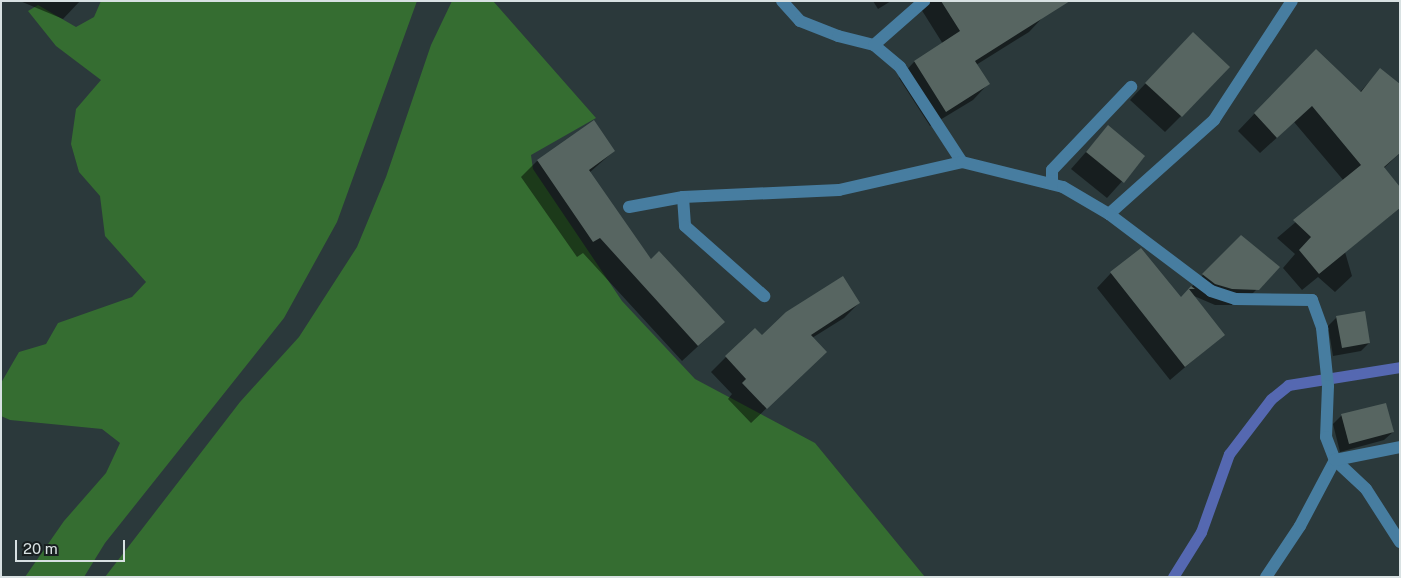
<!DOCTYPE html>
<style>
body{margin:0}
#map{position:relative;width:1401px;height:578px;overflow:hidden;background:#2b393b;font-family:"Public Sans",sans-serif}
div>[style]{position:absolute}
.green>*{inset:0;background:#356d31}
.shadow>*{inset:0;background:#0007}
.stream>*{height:11px;margin:-5.5px;padding:0 5.5px;transform-origin:5.5px;border-radius:5.5px;background:#5568b1}
.building>*{inset:0;background:#576561}
.minor>*{height:12px;margin:-6px;padding:0 6px;transform-origin:6px;border-radius:6px;background:#477da0}
span{translate:-50% -50%;white-space:nowrap;text-align:center;line-height:1.15;-webkit-text-stroke:4.5px #181f20;paint-order:stroke}
.frame{position:absolute;inset:0;border:2px solid #d8e1e2;pointer-events:none}
.scale{position:absolute;left:15px;top:540px;width:110px;height:22px;box-sizing:border-box;border:2px solid #d8e1e2;border-top:0;padding-left:6px;font-size:15px;line-height:18px;white-space:nowrap;color:#d8e1e2;-webkit-text-stroke:4px #181f20;paint-order:stroke}
</style>
<div id="map">
<div class="green">
<div style="clip-path:polygon(101px 1px,417px 1px,337px 222px,284px 318px,105px 543px,84px 577px,25px 577px,64px 521px,106px 473px,120px 443px,102px 429px,10px 420px,1px 416px,1px 383px,19px 352px,46px 344px,58px 323px,132px 297px,146px 282px,105px 236px,100px 196px,79px 172px,71px 144px,76px 109px,101px 80px,56px 46px,28px 11px,38px 5px,76px 27px,94px 17px)"></div>
<div style="clip-path:polygon(452px 1px,493px 1px,596px 118px,531px 155px,533px 169px,622px 301px,695px 379px,815px 443px,925px 577px,105px 577px,240px 402px,299px 337px,357px 247px,386px 177px,431px 45px)"></div>
</div>
<div class="shadow">
<div style="clip-path:polygon(20px 1px,80px 1px,63px 19px)"></div>
<div style="clip-path:polygon(873px 1px,891px 1px,878px 9px)"></div>
<div style="clip-path:polygon(916px 1px,1035px 1px,1044px 16px,1029px 32px,976px 65px,988px 84px,973px 100px,930px 126px,899px 78px,914px 62px,943px 44px)"></div>
<div style="clip-path:polygon(1177px 50px,1181px 116px,1165px 132px,1130px 100px)"></div>
<div style="clip-path:polygon(1299px 67px,1360px 92px,1380px 70px,1400px 86px,1400px 153px,1383px 169px,1400px 208px,1345px 252px,1352px 276px,1335px 292px,1318px 277px,1302px 290px,1283px 268px,1295px 254px,1277px 238px,1344px 181px,1294px 122px,1260px 153px,1238px 131px)"></div>
<div style="clip-path:polygon(594px 122px,614px 151px,589px 173px,707px 338px,682px 361px,583px 253px,577px 257px,521px 177px,537px 161px)"></div>
<div style="clip-path:polygon(1108px 127px,1144px 157px,1107px 198px,1071px 169px)"></div>
<div style="clip-path:polygon(1225px 252px,1279px 267px,1241px 305px,1215px 305px,1194px 296px,1223px 335px,1170px 380px,1097px 288px,1111px 273px,1180px 299px)"></div>
<div style="clip-path:polygon(859px 303px,844px 318px,812px 338px,810px 367px,751px 423px,728px 399px,732px 394px,711px 372px,726px 357px,762px 336px)"></div>
<div style="clip-path:polygon(1337px 317px,1369px 343px,1361px 351px,1333px 356px,1328px 326px)"></div>
<div style="clip-path:polygon(1342px 415px,1393px 432px,1384px 440px,1340px 452px,1333px 424px)"></div>
</div>
<div class="stream">
<div style="left:1173px;top:577px;width:53px;rotate:-58.1deg"></div>
<div style="left:1201px;top:532px;width:83px;rotate:-70.3deg"></div>
<div style="left:1229px;top:454px;width:69px;rotate:-52.6deg"></div>
<div style="left:1271px;top:399px;width:22px;rotate:-39deg"></div>
<div style="left:1288px;top:385px;width:113px;rotate:-9.1deg"></div>
</div>
<div class="building">
<div style="clip-path:polygon(941px 1px,1070px 1px,975px 61px,990px 84px,946px 112px,914px 61px,960px 31px)"></div>
<div style="clip-path:polygon(1193px 32px,1230px 67px,1182px 117px,1145px 83px)"></div>
<div style="clip-path:polygon(1316px 49px,1361px 92px,1380px 68px,1400px 84px,1400px 153px,1384px 167px,1400px 187px,1400px 208px,1319px 274px,1299px 250px,1311px 237px,1293px 220px,1361px 165px,1312px 106px,1277px 138px,1254px 113px)"></div>
<div style="clip-path:polygon(594px 120px,615px 151px,589px 170px,651px 259px,659px 251px,725px 322px,698px 346px,600px 238px,593px 242px,537px 160px)"></div>
<div style="clip-path:polygon(1108px 125px,1145px 156px,1124px 183px,1086px 152px)"></div>
<div style="clip-path:polygon(1241px 235px,1280px 267px,1259px 290px,1232px 289px,1215px 284px,1202px 274px)"></div>
<div style="clip-path:polygon(1141px 248px,1181px 297px,1191px 286px,1195px 289px,1189px 289px,1225px 335px,1185px 367px,1110px 272px)"></div>
<div style="clip-path:polygon(843px 276px,860px 303px,811px 335px,827px 352px,767px 409px,742px 383px,746px 379px,725px 356px,755px 328px,762px 335px,786px 312px)"></div>
<div style="clip-path:polygon(1365px 311px,1370px 343px,1342px 348px,1336px 316px)"></div>
<div style="clip-path:polygon(1386px 403px,1394px 432px,1349px 444px,1341px 414px)"></div>
</div>
<div class="minor">
<div style="left:782px;top:1px;width:27px;rotate:48deg"></div>
<div style="left:800px;top:21px;width:41px;rotate:21.5deg"></div>
<div style="left:838px;top:36px;width:37px;rotate:14deg"></div>
<div style="left:874px;top:45px;width:34px;rotate:40deg"></div>
<div style="left:900px;top:67px;width:113px;rotate:56.9deg"></div>
<div style="left:874px;top:45px;width:67px;rotate:-41.3deg"></div>
<div style="left:1052px;top:184px;width:14px;rotate:-90deg"></div>
<div style="left:1052px;top:170px;width:115px;rotate:-46.4deg"></div>
<div style="left:683px;top:197px;width:156px;rotate:-2.6deg"></div>
<div style="left:839px;top:190px;width:126px;rotate:-12.8deg"></div>
<div style="left:962px;top:162px;width:104px;rotate:13.9deg"></div>
<div style="left:1063px;top:187px;width:53px;rotate:30.4deg"></div>
<div style="left:1109px;top:214px;width:141px;rotate:-41.8deg"></div>
<div style="left:1214px;top:120px;width:142px;rotate:-56.8deg"></div>
<div style="left:629px;top:207px;width:55px;rotate:-10.5deg"></div>
<div style="left:683px;top:197px;width:29px;rotate:86deg"></div>
<div style="left:685px;top:226px;width:106px;rotate:41.5deg"></div>
<div style="left:1109px;top:214px;width:128px;rotate:37deg"></div>
<div style="left:1211px;top:291px;width:25px;rotate:18deg"></div>
<div style="left:1235px;top:299px;width:77px;rotate:0.7deg"></div>
<div style="left:1312px;top:300px;width:30px;rotate:70deg"></div>
<div style="left:1322px;top:328px;width:58px;rotate:84.1deg"></div>
<div style="left:1328px;top:386px;width:51px;rotate:92.2deg"></div>
<div style="left:1326px;top:437px;width:25px;rotate:69deg"></div>
<div style="left:1335px;top:460px;width:42px;rotate:43.1deg"></div>
<div style="left:1366px;top:489px;width:63px;rotate:57.3deg"></div>
<div style="left:1266px;top:577px;width:61px;rotate:-56.3deg"></div>
<div style="left:1300px;top:526px;width:75px;rotate:-62.1deg"></div>
<div style="left:1335px;top:460px;width:66px;rotate:-11.3deg"></div>
</div>
<div class="frame"></div>
<div class="scale">20 m</div>
</div>
